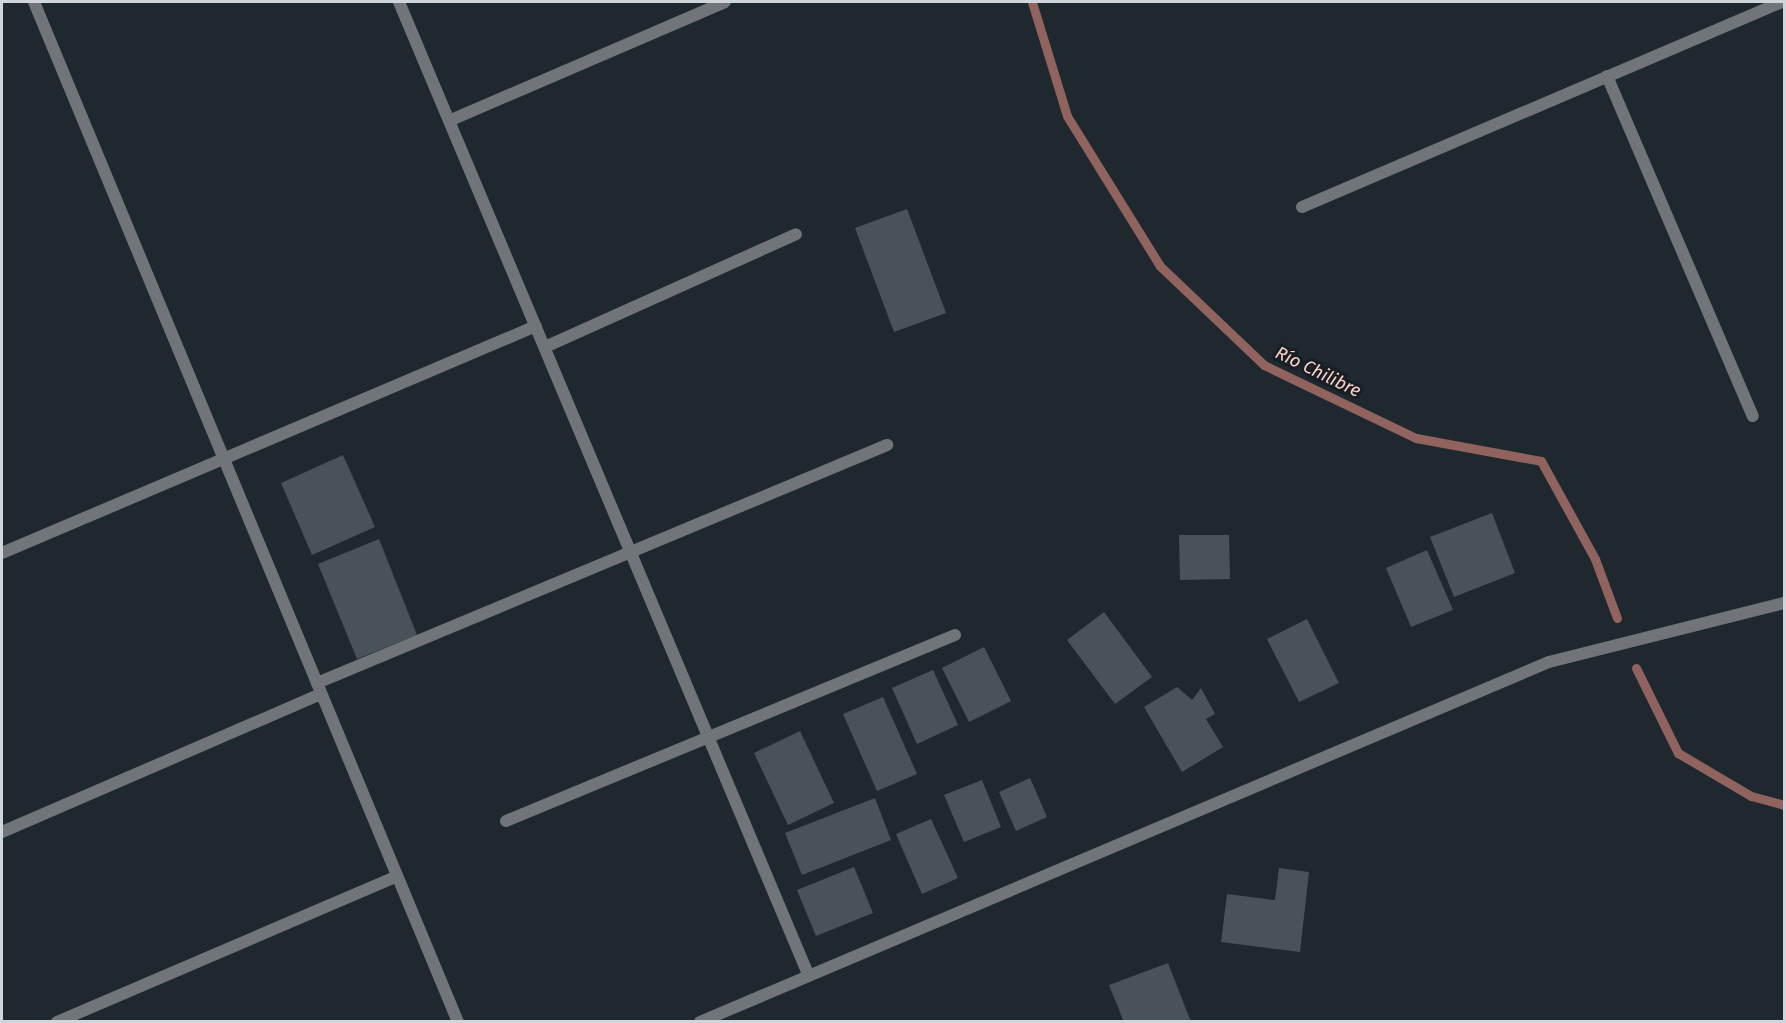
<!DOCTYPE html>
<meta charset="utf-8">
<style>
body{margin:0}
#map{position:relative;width:1786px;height:1023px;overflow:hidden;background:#20282f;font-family:"Fira Sans",sans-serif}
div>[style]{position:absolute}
.stream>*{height:9px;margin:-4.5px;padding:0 4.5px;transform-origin:4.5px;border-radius:4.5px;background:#90635e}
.building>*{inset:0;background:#495259}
.minor>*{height:12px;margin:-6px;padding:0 6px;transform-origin:6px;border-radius:6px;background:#717579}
.tertiary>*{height:12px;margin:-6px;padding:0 6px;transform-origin:6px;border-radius:6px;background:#717579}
span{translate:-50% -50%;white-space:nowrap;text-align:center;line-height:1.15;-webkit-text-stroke:6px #171f25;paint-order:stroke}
.water-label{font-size:18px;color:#fccec8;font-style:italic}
.frame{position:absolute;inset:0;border:3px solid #cfd5d9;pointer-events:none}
</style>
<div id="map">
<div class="stream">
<div style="left:1032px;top:2px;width:119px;rotate:72.9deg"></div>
<div style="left:1067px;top:116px;width:176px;rotate:58.2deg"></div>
<div style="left:1160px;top:266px;width:144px;rotate:43.6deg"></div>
<div style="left:1264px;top:365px;width:169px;rotate:25.7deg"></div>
<div style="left:1416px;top:438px;width:127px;rotate:10.4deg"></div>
<div style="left:1541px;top:461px;width:112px;rotate:61.1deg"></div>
<div style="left:1595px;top:559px;width:63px;rotate:69.6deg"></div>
<div style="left:1636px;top:668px;width:95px;rotate:63.7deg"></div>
<div style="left:1678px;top:753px;width:85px;rotate:30.5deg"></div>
<div style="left:1751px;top:796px;width:34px;rotate:15deg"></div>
</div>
<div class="building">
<div style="clip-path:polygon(907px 209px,946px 313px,894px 332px,855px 228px)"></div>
<div style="clip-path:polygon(343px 455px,375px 527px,312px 555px,281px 483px)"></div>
<div style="clip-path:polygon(1492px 513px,1515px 573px,1454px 597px,1430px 537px)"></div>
<div style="clip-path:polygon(1179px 535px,1229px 535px,1230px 579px,1180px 580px)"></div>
<div style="clip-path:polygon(379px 539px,417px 635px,357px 659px,318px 564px)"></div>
<div style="clip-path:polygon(1427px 550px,1453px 610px,1411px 627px,1386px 568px)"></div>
<div style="clip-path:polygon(1104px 612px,1152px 677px,1115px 704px,1067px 640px)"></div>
<div style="clip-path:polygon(1307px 619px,1339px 683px,1299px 702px,1267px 639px)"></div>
<div style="clip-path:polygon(984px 647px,1011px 701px,969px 722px,942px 668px)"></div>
<div style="clip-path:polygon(933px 670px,958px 725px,917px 744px,892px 688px)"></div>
<div style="clip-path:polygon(1177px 687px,1192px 700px,1201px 688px,1215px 714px,1206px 719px,1223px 747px,1182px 772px,1144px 707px)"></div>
<div style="clip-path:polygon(883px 697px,917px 774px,877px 791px,843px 714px)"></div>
<div style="clip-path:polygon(800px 731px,834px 803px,788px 825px,754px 753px)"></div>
<div style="clip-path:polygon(1030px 778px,1047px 817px,1016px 831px,999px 792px)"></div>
<div style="clip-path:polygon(982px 780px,1001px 827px,964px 842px,944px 795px)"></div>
<div style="clip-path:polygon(875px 798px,891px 840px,802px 875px,785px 833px)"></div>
<div style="clip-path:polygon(931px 819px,958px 878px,922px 894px,896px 834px)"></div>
<div style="clip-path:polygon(854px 867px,873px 913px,816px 936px,797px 890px)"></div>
<div style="clip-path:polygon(1279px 868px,1309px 872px,1300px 952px,1221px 942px,1227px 894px,1275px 900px)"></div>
<div style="clip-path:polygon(1168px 963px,1191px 1022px,1124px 1022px,1109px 985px)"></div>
</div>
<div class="minor">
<div style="left:34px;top:2px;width:1105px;rotate:67.43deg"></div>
<div style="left:399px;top:2px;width:1055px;rotate:67.18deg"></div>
<div style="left:1607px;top:76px;width:370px;rotate:66.8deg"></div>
<div style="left:451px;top:120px;width:298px;rotate:-23.3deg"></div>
<div style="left:1302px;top:207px;width:522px;rotate:-23.13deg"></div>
<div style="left:545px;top:347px;width:275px;rotate:-24.2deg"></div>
<div style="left:2px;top:553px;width:580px;rotate:-23.03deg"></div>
<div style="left:317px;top:683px;width:618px;rotate:-22.66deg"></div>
<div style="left:506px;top:821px;width:486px;rotate:-22.5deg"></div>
<div style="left:2px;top:832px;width:348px;rotate:-23.4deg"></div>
<div style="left:57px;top:1022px;width:370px;rotate:-23.2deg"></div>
</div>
<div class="tertiary">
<div style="left:700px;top:1022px;width:922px;rotate:-22.98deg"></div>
<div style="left:1549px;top:662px;width:242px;rotate:-14.1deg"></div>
</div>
<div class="water-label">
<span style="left:1318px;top:372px;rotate:26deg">Río Chilibre</span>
</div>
<div class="frame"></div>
</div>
